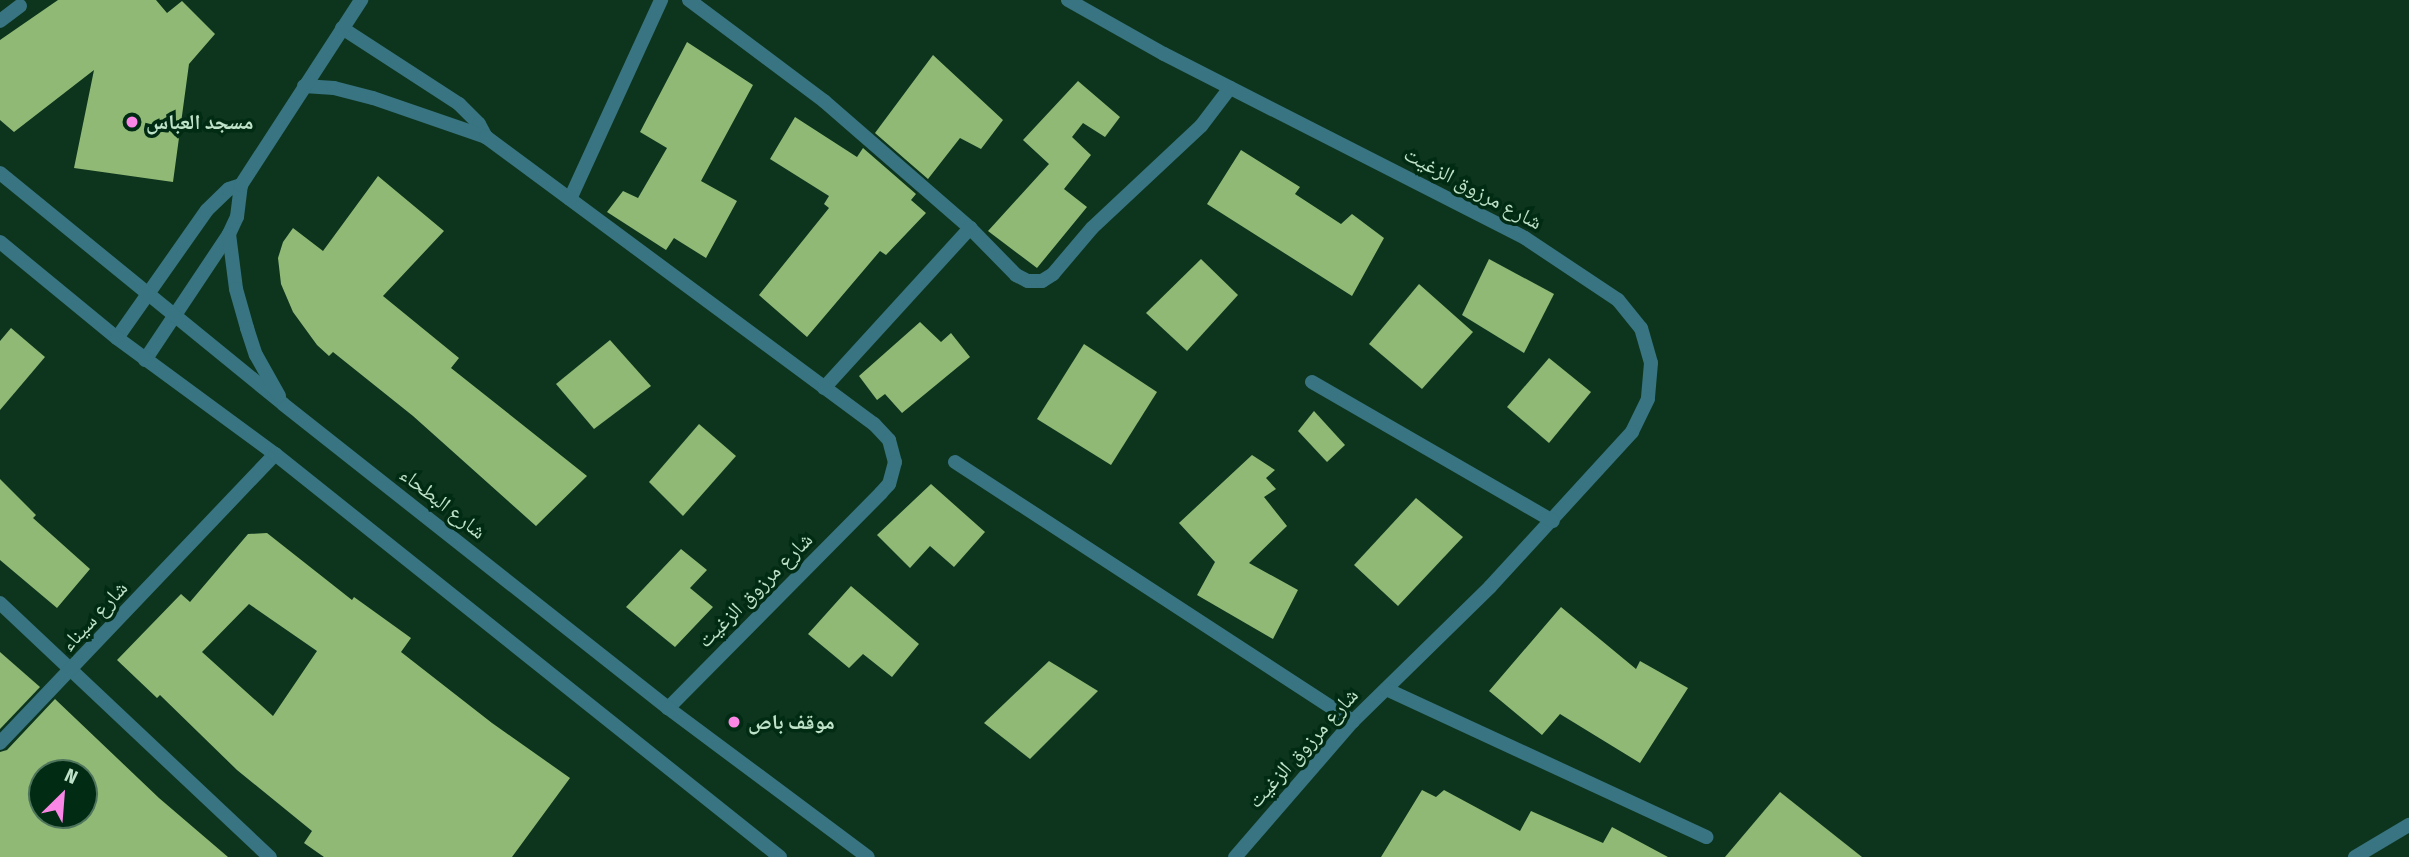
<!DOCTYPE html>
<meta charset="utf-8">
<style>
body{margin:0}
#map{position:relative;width:2409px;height:857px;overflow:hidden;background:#0d351e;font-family:"Fira Sans Condensed","Noto Naskh Arabic",sans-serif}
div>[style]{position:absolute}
.building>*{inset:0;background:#8fb975}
.minor>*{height:14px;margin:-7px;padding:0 7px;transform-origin:7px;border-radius:7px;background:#387481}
.tertiary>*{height:14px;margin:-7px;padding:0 7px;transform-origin:7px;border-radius:7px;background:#387481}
.dots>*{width:19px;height:19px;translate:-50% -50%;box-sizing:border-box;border:4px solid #022b14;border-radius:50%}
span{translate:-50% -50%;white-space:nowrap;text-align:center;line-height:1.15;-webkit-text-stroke:7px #022b14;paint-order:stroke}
.poi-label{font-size:21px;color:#bfe3c9;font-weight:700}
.left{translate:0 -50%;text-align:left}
.street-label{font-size:21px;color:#bfe3c9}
.north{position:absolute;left:28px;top:759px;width:70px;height:70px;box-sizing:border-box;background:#022b14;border:2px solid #4e755c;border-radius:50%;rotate:25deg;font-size:19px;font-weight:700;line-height:28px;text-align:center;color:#bfe3c9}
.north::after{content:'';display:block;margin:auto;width:24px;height:32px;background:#fa87e6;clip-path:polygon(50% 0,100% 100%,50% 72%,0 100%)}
</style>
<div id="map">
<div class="building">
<div style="clip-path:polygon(58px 0,156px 0,167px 13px,182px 1px,215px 34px,189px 64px,173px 182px,74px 168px,94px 70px,14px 132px,0 120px,0 40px)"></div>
<div style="clip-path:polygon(687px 42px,753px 85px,701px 181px,737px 201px,706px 258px,674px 238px,666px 250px,607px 212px,623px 191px,638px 198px,667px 148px,640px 132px)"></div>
<div style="clip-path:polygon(933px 55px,1003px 120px,981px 149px,960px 138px,928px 179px,875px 133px)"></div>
<div style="clip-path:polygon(1078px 81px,1120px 117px,1105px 137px,1083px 123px,1072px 137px,1091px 155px,1064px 189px,1087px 207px,1037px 268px,988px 231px,1049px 164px,1023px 140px)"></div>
<div style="clip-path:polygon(795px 117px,857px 157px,863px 148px,916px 194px,911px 200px,926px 213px,886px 255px,880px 251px,807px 337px,759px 295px,829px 208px,824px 204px,829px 196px,770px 159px)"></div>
<div style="clip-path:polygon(1241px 150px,1300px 187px,1295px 194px,1341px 224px,1352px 214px,1384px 238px,1352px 296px,1207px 204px)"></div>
<div style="clip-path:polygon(378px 176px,444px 231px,383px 296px,459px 358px,451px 368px,587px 476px,536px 526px,413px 416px,333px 352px,329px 356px,317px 345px,293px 312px,281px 284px,278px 258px,283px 242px,293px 228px,323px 251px)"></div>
<div style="clip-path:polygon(1201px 259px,1238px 295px,1187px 351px,1146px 313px)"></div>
<div style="clip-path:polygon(1489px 259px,1554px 294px,1524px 353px,1462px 315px)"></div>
<div style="clip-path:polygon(1419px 284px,1473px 332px,1422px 389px,1369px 344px)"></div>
<div style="clip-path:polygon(920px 322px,941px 342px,951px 333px,970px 357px,902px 413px,885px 394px,877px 400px,859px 376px)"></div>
<div style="clip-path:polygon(11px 328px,45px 357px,0 410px,0 341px)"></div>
<div style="clip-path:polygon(610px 340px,651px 386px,594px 429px,556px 384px)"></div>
<div style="clip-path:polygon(1084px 344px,1157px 392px,1111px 465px,1037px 419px)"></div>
<div style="clip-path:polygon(1549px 358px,1591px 392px,1549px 443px,1507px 407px)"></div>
<div style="clip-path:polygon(1314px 411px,1345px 445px,1327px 462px,1298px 431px)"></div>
<div style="clip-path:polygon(699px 424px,736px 456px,683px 516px,649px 482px)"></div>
<div style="clip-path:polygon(1252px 455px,1275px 470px,1266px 478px,1276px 489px,1264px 497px,1287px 526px,1249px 563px,1298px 590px,1273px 639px,1197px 595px,1215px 562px,1179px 523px)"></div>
<div style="clip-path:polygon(0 479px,36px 515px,33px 518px,90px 569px,57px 608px,0 560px)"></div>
<div style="clip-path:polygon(931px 484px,985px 532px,954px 567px,930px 546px,910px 568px,877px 535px)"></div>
<div style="clip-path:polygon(1416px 498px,1463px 537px,1398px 606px,1354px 565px)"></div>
<div style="clip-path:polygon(evenodd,267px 533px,352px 600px,354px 597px,411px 638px,401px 652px,492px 723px,570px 778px,512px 857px,324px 857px,304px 843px,312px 831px,237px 770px,160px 695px,157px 698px,117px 660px,181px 594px,190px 602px,248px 534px,267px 533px,249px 604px,317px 651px,273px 716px,202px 652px,249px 604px)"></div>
<div style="clip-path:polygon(681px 549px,707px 570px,690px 588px,713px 607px,675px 647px,626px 607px)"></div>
<div style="clip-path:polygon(851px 586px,919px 644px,892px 677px,863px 654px,849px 668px,808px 634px)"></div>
<div style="clip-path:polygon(1561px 607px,1636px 669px,1640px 661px,1688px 688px,1640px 763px,1560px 714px,1542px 735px,1489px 691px)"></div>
<div style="clip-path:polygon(0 652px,40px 687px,0 729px)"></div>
<div style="clip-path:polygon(1049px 661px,1098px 691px,1030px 759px,984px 723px)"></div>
<div style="clip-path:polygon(evenodd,55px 699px,159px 798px,228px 857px,0 857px,0 752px,7px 750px,55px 699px,42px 773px,84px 773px,84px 815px,42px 815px,42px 773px)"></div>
<div style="clip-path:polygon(1422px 790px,1436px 797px,1444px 790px,1520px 831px,1531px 811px,1603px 843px,1612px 827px,1668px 857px,1381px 857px)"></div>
<div style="clip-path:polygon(1780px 792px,1862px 857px,1725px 857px)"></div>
</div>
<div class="minor">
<div style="left:689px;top:0;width:169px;rotate:36.8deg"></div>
<div style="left:824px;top:101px;width:194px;rotate:41deg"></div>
<div style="left:970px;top:228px;width:66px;rotate:45.6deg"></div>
<div style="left:1016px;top:275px;width:13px;rotate:27deg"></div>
<div style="left:1028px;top:281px;width:14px"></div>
<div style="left:1042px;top:281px;width:13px;rotate:-32deg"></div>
<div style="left:1053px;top:274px;width:60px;rotate:-49.7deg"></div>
<div style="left:1092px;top:228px;width:149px;rotate:-43.1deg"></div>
<div style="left:1201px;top:126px;width:48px;rotate:-52.7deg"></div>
<div style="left:1068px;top:0;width:110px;rotate:29.4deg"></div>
<div style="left:1164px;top:54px;width:405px;rotate:27deg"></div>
<div style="left:1525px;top:238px;width:112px;rotate:33.7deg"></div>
<div style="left:1618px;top:300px;width:36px;rotate:51deg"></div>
<div style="left:1641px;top:328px;width:36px;rotate:74deg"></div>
<div style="left:1651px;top:363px;width:36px;rotate:95deg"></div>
<div style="left:1648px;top:399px;width:37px;rotate:116deg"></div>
<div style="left:1632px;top:432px;width:210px;rotate:132.5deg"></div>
<div style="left:1490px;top:587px;width:192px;rotate:135.6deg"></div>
<div style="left:1353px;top:721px;width:180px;rotate:130.9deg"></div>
<div style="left:0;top:21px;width:25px;rotate:-37deg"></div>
<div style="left:342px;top:28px;width:140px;rotate:33deg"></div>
<div style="left:459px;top:104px;width:28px;rotate:45deg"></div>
<div style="left:479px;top:124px;width:15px;rotate:62deg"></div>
<div style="left:304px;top:86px;width:30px;rotate:4deg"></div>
<div style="left:334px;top:88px;width:40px;rotate:14.4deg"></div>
<div style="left:373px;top:98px;width:120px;rotate:19deg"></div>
<div style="left:486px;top:137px;width:483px;rotate:36.5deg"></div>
<div style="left:874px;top:424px;width:22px;rotate:47deg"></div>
<div style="left:889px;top:440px;width:23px;rotate:75deg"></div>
<div style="left:895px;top:462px;width:23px;rotate:105deg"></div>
<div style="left:889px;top:484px;width:12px;rotate:132deg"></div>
<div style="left:881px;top:493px;width:303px;rotate:134.7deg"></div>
<div style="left:570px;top:199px;width:219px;rotate:-65.4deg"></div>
<div style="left:117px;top:338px;width:156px;rotate:-54.9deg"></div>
<div style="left:207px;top:210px;width:30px;rotate:-44deg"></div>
<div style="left:229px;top:189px;width:13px;rotate:-18deg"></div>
<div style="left:145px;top:360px;width:151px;rotate:-56.3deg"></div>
<div style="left:229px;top:234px;width:19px;rotate:-65deg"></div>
<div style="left:237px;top:217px;width:32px;rotate:-83deg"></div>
<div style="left:241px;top:185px;width:221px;rotate:-57deg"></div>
<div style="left:1312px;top:382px;width:278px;rotate:30deg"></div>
<div style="left:824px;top:388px;width:217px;rotate:-47.6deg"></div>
<div style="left:955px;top:462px;width:475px;rotate:33.1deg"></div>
<div style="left:0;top:603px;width:371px;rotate:43.3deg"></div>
<div style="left:1386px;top:689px;width:353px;rotate:24.8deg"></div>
<div style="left:0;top:743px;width:399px;rotate:-46.4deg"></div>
</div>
<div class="tertiary">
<div style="left:0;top:173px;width:365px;rotate:39.2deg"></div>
<div style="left:283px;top:404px;width:491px;rotate:38.3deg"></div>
<div style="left:668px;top:708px;width:249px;rotate:36.7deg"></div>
<div style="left:229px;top:234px;width:55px;rotate:82.7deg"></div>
<div style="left:236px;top:289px;width:41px;rotate:74.2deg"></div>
<div style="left:247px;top:328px;width:28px;rotate:72deg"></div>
<div style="left:256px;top:355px;width:47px;rotate:60.7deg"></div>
<div style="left:0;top:242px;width:151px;rotate:39.4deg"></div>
<div style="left:117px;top:338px;width:196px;rotate:36.3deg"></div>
<div style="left:275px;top:454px;width:646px;rotate:38.59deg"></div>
<div style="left:2355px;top:857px;width:63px;rotate:-30.7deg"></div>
</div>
<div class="dots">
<div style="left:132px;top:122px;background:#fa87e6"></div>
<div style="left:734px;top:722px;background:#fa87e6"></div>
</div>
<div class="poi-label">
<span class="left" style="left:146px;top:122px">مسجد العباس</span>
<span class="left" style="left:748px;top:722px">موقف باص</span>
</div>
<div class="street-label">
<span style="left:1473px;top:188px;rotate:28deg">شارع مرزوق الزغيت</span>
<span style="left:443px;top:503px;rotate:38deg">شارع البطحاء</span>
<span style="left:755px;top:590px;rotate:-45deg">شارع مرزوق الزغيت</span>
<span style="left:94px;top:616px;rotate:-47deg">شارع سيناء</span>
<span style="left:1303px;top:748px;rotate:-48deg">شارع مرزوق الزغيت</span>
</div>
<div class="north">N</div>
</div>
